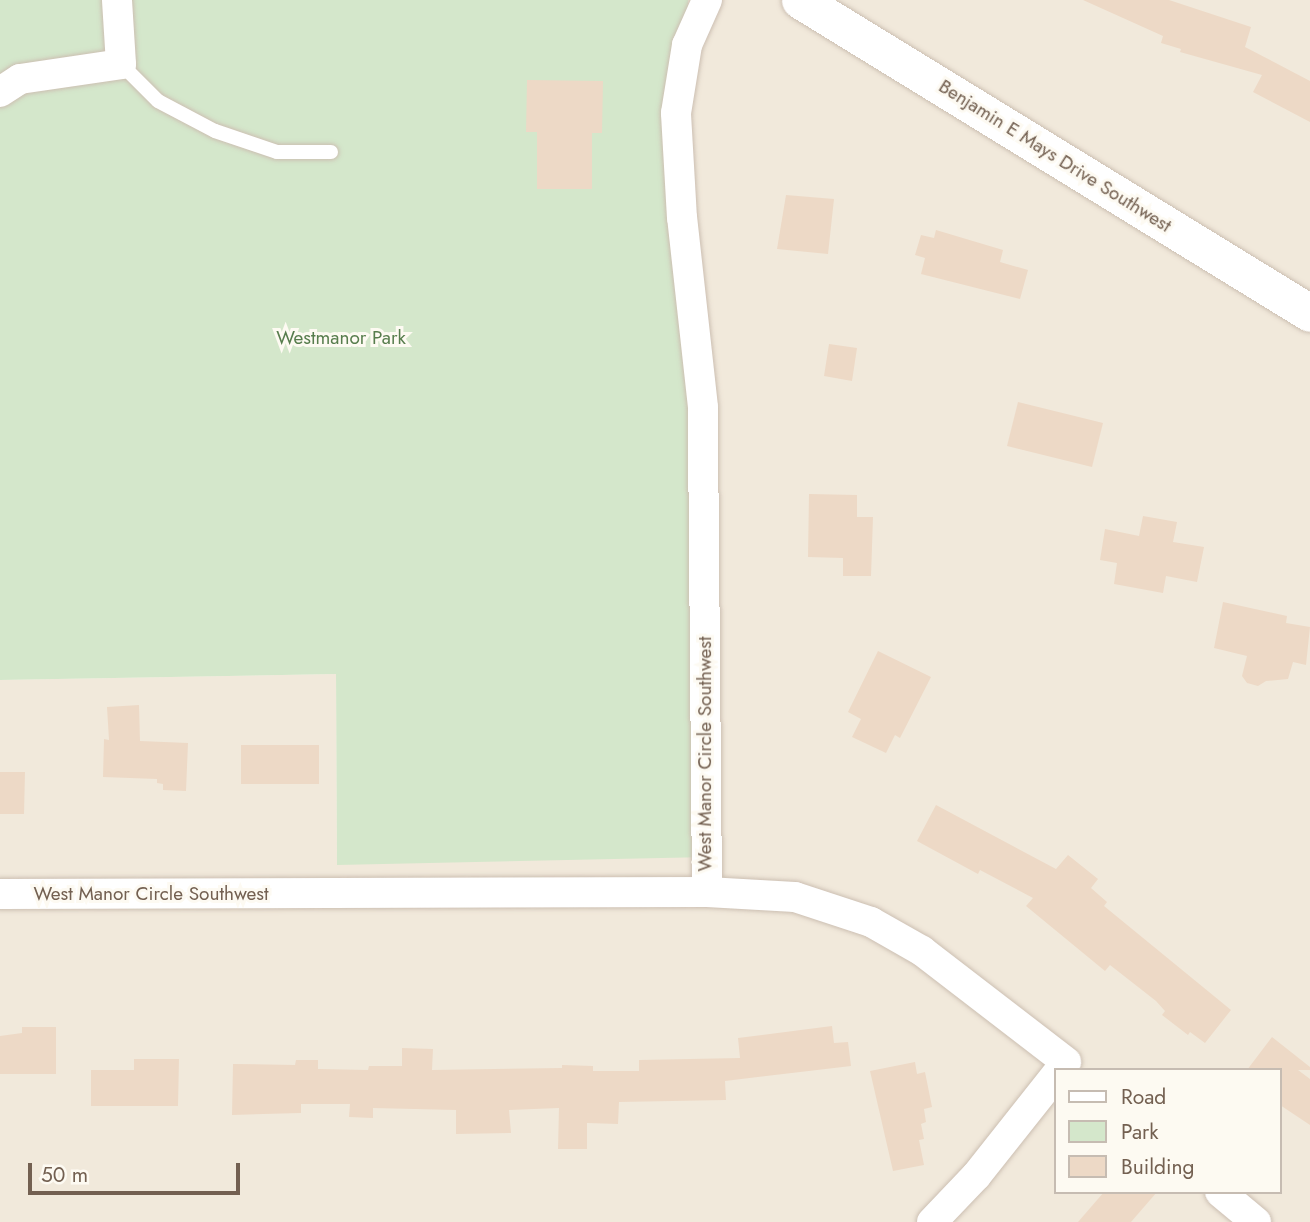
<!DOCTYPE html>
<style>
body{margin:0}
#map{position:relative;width:1310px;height:1222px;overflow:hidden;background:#fbf6ec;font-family:Jost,sans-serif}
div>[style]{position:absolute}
.residential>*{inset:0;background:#f1e9db}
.green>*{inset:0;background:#d4e7cb}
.building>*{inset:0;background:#edd9c6}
.roads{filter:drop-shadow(0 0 2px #ccbfb2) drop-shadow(0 0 2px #ccbfb2)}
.service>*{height:14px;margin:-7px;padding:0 7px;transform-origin:7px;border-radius:7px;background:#fff}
.minor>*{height:30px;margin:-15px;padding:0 15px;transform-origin:15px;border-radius:15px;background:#fff}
.tertiary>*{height:37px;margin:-18.5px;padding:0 18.5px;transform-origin:18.5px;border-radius:18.5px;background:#fff}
span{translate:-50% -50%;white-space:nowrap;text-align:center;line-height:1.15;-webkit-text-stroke:6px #fdfaf2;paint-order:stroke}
.street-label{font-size:19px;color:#736051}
.park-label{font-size:19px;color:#577d4d}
.legend{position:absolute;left:1054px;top:1068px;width:228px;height:126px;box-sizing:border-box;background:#fdfaf2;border:2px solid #c6bcb2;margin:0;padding:9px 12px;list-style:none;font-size:21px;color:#736051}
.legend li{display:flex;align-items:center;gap:14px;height:35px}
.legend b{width:35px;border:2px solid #c6bcb2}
.scale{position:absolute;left:28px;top:1163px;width:212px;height:32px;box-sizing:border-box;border:4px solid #736051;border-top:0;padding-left:9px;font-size:21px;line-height:24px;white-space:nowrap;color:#736051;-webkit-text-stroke:5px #fdfaf2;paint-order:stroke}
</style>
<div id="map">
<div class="residential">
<div style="clip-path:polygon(evenodd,688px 0,1310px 0,1310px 1222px,0 1222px,0 680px,336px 674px,337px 865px,688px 164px,688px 0,1056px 1070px,1280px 1070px,1280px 1192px,1056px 1192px,1056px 1070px)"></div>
</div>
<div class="green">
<div style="clip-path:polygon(0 0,688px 0,688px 164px,709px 857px,337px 865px,336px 674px,0 680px)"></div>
</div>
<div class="building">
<div style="clip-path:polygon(1083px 0,1169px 0,1251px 27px,1245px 47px,1310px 81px,1310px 122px,1253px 92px,1262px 75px,1180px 52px,1181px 49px,1161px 43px,1163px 36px)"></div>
<div style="clip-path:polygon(527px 80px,603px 81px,602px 133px,592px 133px,592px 189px,537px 189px,537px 132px,526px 132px)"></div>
<div style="clip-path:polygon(786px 195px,834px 199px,828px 254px,777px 249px)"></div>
<div style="clip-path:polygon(936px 230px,1003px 250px,1000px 262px,1028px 270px,1020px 299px,921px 274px,925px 258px,915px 255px,921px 235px,934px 238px)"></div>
<div style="clip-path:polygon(829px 344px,857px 348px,852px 381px,824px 376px)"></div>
<div style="clip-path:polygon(1018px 402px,1103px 423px,1092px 467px,1007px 446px)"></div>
<div style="clip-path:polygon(809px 494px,857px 495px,857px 517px,873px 517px,871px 576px,843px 576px,843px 558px,808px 557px)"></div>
<div style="clip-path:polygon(1143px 516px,1177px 522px,1173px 542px,1204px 547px,1197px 582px,1166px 576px,1163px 593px,1114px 584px,1117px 563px,1100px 560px,1105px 529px,1139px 536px)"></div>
<div style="clip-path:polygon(1223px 602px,1287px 616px,1286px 623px,1310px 627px,1306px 665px,1293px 662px,1288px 679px,1266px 681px,1258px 686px,1247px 683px,1242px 676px,1247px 656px,1214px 648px)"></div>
<div style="clip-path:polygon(878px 651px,931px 677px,900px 738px,895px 735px,886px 753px,852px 737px,861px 719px,848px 712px)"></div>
<div style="clip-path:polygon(139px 705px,140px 741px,188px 743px,186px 791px,163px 790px,163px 784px,157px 783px,157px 779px,103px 777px,104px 739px,109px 740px,107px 707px)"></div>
<div style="clip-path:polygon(241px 745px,319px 745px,319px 784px,241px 784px)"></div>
<div style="clip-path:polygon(0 772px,25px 772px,24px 814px,0 814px)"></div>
<div style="clip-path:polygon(936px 805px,1056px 869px,1068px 855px,1098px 879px,1091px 888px,1107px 902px,1104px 906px,1231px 1010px,1205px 1043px,1190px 1032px,1188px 1035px,1162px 1015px,1165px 1011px,1156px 1001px,1110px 965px,1105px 971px,1026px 906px,1033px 898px,980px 870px,978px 874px,917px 841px)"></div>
<div style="clip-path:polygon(832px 1026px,834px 1043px,848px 1042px,851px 1066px,725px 1081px,726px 1100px,619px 1102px,618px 1124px,587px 1123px,587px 1149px,558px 1149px,559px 1108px,509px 1110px,511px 1133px,456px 1134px,456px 1110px,373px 1108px,373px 1118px,349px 1117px,350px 1104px,301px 1104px,301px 1113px,232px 1115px,233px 1064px,295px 1065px,296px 1060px,318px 1060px,318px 1069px,368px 1070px,369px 1066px,402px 1066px,402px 1048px,433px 1049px,432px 1070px,562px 1068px,562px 1065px,593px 1066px,593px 1071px,639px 1071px,639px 1060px,740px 1058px,738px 1038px)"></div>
<div style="clip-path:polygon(22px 1027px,56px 1027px,56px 1074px,0 1074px,0 1036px,22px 1033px)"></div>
<div style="clip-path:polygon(1272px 1037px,1310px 1067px,1310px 1070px,1298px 1070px,1310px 1079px,1310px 1125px,1280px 1105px,1280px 1070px,1247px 1070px)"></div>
<div style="clip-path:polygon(134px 1059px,179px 1059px,178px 1106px,91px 1106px,91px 1070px,134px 1070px)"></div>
<div style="clip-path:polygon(915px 1062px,917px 1074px,925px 1072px,932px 1107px,924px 1109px,926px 1122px,921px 1124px,924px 1139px,919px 1140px,924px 1165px,893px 1171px,870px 1071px)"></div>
<div style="clip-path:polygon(1104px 1192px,1157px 1192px,1131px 1222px,1078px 1222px)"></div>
</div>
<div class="roads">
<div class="service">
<div style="left:121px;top:64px;width:52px;rotate:45deg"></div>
<div style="left:158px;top:101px;width:64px;rotate:27.8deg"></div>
<div style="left:215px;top:131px;width:65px;rotate:18.7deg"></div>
<div style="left:277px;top:152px;width:54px"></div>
</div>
<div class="minor">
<div style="left:0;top:92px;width:24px;rotate:-33deg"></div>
<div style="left:20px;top:79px;width:102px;rotate:-8.4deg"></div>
<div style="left:121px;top:64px;width:64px;rotate:-93.6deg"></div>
<div style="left:707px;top:892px;width:485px;rotate:-90.5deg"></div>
<div style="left:703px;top:407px;width:190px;rotate:-96.3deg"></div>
<div style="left:682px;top:218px;width:105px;rotate:-93.3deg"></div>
<div style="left:676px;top:113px;width:69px;rotate:-80.8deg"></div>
<div style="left:687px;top:45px;width:49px;rotate:-66deg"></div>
<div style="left:0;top:894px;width:707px;rotate:-0.16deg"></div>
<div style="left:707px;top:892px;width:88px;rotate:3.3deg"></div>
<div style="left:795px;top:897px;width:80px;rotate:18.2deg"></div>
<div style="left:871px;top:922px;width:59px;rotate:29.6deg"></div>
<div style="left:922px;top:951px;width:182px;rotate:37.6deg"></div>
<div style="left:1220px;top:1192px;width:47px;rotate:39.8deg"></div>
<div style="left:932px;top:1222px;width:64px;rotate:-46.3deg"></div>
<div style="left:976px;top:1176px;width:129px;rotate:-51.6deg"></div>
</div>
<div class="tertiary">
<div style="left:800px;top:0;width:598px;rotate:31.54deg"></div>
</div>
</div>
<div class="street-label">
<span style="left:1055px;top:156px;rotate:32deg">Benjamin E Mays Drive Southwest</span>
<span style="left:705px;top:754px;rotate:-90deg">West Manor Circle Southwest</span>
<span style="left:151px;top:894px">West Manor Circle Southwest</span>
</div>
<div class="park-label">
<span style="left:341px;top:338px">Westmanor Park</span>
</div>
<ul class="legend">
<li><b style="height:9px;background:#fff"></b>Road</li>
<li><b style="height:19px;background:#d4e7cb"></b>Park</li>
<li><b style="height:19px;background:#edd9c6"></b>Building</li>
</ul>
<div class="scale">50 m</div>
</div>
